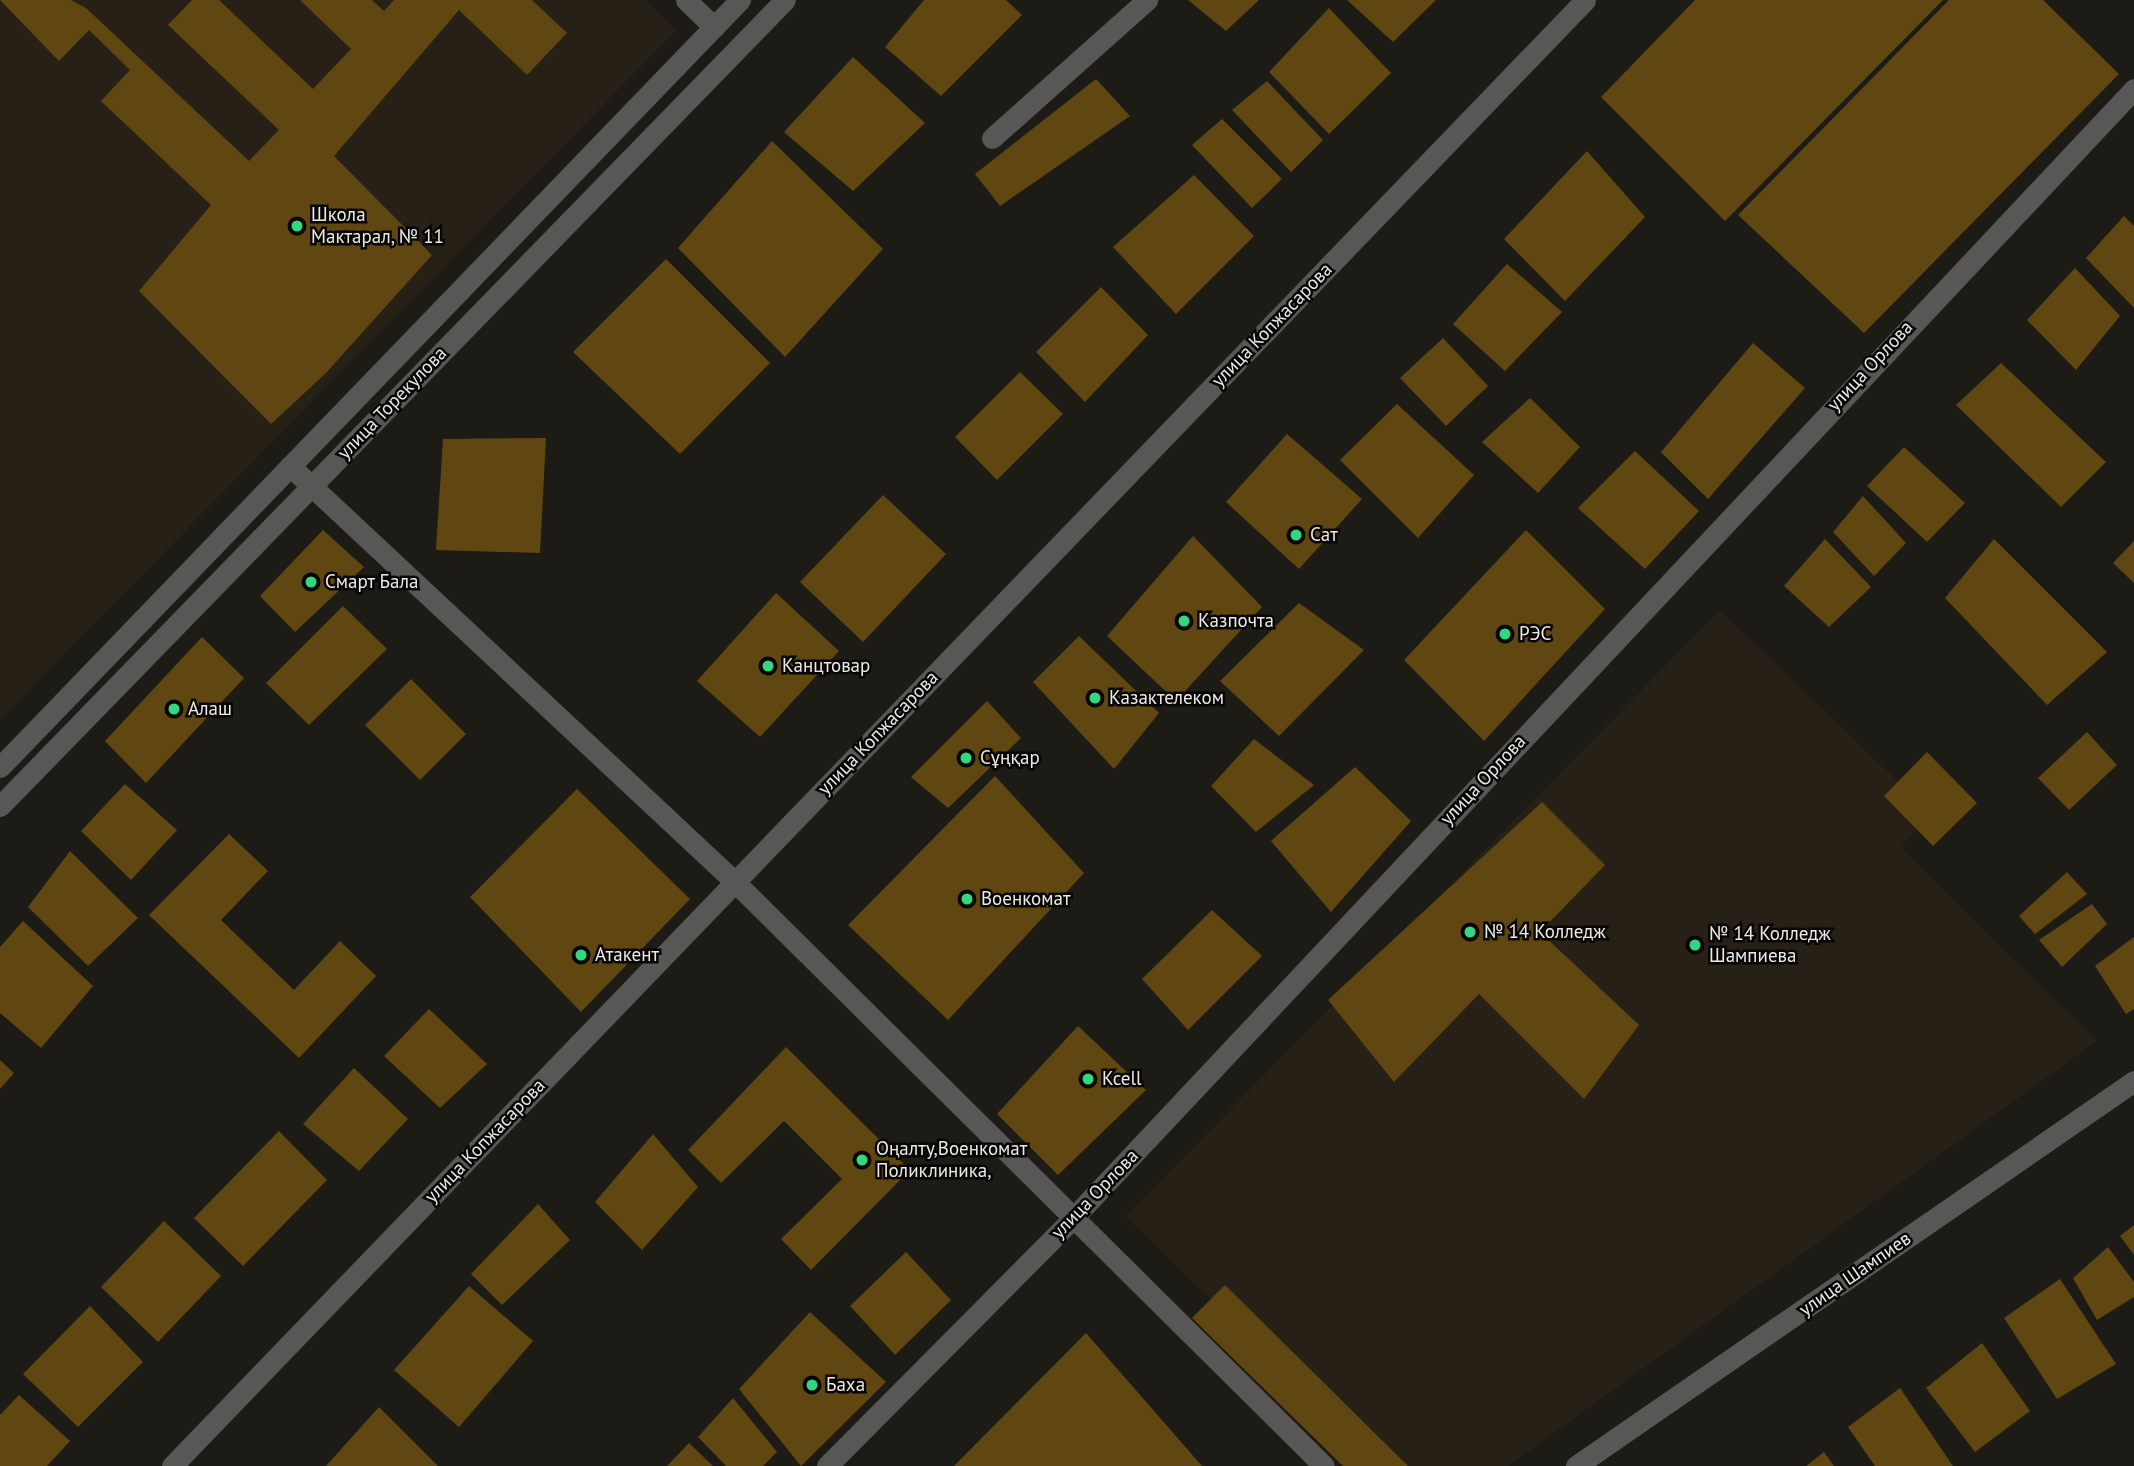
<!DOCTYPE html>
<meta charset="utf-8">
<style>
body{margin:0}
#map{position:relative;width:2134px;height:1466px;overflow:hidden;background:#1d1b16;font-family:"PT Sans",sans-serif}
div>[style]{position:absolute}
.built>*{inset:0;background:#262016}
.building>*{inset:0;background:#604712}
.minor>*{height:21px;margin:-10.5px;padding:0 10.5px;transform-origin:10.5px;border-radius:10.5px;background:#595656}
.dots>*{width:19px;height:19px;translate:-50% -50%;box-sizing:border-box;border:4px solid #070604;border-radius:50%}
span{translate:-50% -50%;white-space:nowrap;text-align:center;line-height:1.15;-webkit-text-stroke:5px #070604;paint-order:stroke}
.poi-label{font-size:19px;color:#eceae7}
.left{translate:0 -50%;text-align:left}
.street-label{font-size:19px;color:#eceae7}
</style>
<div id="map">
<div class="built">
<div style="clip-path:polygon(0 0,645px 0,677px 30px,0 720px)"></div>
<div style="clip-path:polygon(1720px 610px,1930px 812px,1901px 848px,2097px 1041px,1508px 1466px,1377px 1466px,1126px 1216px)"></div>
</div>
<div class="building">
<div style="clip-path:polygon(0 0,71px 0,86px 8px,249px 161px,279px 130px,168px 25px,192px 0,219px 0,313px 89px,351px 49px,300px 0,372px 0,384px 11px,394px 0,532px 0,567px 33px,527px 75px,459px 10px,334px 156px,432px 255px,326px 373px,271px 424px,139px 291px,211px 205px,101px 101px,130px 70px,89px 30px,59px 61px)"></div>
<div style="clip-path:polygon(924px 0,1006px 0,1022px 15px,941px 96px,885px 47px)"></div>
<div style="clip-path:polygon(1188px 0,1259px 0,1226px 31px)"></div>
<div style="clip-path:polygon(1347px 0,1436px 0,1393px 42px)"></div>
<div style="clip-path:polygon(1695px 0,1943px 0,1725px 221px,1601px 97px)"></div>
<div style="clip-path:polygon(1949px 0,2043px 0,2119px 74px,1864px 333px,1738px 215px)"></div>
<div style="clip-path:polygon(1329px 8px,1391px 73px,1329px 134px,1269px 72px)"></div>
<div style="clip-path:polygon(853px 57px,925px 123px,853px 191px,784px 132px)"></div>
<div style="clip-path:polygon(1096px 79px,1130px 116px,1000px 206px,975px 174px)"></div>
<div style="clip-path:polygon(1267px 81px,1323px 140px,1291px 172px,1232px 110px)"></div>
<div style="clip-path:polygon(1222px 119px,1282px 179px,1252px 208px,1192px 145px)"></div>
<div style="clip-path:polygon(772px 141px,883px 249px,785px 357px,678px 248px)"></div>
<div style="clip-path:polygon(1587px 151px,1645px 217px,1565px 301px,1504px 239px)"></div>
<div style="clip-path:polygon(1194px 175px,1254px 236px,1176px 314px,1113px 247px)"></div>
<div style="clip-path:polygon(2124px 216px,2134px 226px,2134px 308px,2086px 258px)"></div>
<div style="clip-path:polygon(666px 259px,770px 363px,680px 454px,573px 352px)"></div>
<div style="clip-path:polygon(1507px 264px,1562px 312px,1505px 371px,1453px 324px)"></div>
<div style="clip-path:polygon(2075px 268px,2120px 316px,2076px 370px,2027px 320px)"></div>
<div style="clip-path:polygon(1101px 287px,1148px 335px,1085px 402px,1036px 352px)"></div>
<div style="clip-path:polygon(1443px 338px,1488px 386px,1446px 426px,1400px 378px)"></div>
<div style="clip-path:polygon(1753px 343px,1805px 388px,1708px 499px,1661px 452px)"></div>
<div style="clip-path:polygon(2001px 363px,2106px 462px,2061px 507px,1956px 405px)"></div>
<div style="clip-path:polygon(1020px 372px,1063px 414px,997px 480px,955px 437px)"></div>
<div style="clip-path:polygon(1530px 398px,1580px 447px,1538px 493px,1482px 442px)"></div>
<div style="clip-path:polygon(1397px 404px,1474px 475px,1418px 538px,1340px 460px)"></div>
<div style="clip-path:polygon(1287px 434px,1362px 499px,1299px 569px,1226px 502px)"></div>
<div style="clip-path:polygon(546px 438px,540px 553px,436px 550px,443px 439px)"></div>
<div style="clip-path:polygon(1904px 447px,1965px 503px,1927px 542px,1867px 486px)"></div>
<div style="clip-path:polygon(1635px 451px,1699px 511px,1645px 569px,1578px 508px)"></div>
<div style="clip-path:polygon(883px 495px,946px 554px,863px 642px,800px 582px)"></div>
<div style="clip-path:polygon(1863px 496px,1906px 543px,1874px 576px,1833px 532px)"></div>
<div style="clip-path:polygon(323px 530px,364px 567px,295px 632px,260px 596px)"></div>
<div style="clip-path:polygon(1526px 530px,1605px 609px,1484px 741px,1404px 660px)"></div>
<div style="clip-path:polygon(1193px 536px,1262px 607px,1176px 701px,1107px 636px)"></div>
<div style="clip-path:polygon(1825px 539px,1871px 587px,1829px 627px,1784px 586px)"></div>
<div style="clip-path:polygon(1994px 539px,2107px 652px,2047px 705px,1945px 598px)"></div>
<div style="clip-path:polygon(2134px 541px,2134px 583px,2113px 563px)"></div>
<div style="clip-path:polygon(776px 593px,839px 651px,760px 737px,697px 681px)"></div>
<div style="clip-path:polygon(1299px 603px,1364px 650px,1279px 736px,1220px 681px)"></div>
<div style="clip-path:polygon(343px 606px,387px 649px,309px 725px,266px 683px)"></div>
<div style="clip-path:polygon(1079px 636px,1159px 713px,1114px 769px,1033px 682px)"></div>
<div style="clip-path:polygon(202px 637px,244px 678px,146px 783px,105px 741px)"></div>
<div style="clip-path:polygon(411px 679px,466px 734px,420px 780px,365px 725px)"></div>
<div style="clip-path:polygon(987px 701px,1021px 738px,948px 808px,911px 777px)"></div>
<div style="clip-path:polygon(2087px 732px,2117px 765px,2069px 810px,2038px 778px)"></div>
<div style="clip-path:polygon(1254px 739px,1314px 785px,1256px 832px,1211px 786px)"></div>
<div style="clip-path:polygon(1927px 752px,1977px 803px,1933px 846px,1884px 796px)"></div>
<div style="clip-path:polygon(1355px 767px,1411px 821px,1331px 912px,1271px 841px)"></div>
<div style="clip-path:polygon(995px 776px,1084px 873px,948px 1020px,848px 925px)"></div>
<div style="clip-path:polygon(125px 784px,177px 830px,131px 880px,81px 831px)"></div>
<div style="clip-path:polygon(577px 789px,690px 899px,581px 1012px,470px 897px)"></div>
<div style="clip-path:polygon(1542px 802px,1605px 865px,1540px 932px,1639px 1025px,1584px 1099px,1479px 994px,1394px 1082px,1328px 1000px)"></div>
<div style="clip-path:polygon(229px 834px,268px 871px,221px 920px,294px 990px,340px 941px,376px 976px,299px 1058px,149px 915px)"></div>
<div style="clip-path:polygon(70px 851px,138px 918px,88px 966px,28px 907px)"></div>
<div style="clip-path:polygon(2067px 872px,2087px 894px,2035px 934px,2019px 916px)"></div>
<div style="clip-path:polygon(2092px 904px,2107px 924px,2062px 967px,2039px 940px)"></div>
<div style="clip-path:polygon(1212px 910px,1262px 956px,1188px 1030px,1142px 979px)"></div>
<div style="clip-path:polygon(23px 921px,93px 986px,41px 1048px,0 1013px,0 947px)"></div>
<div style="clip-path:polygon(2134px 937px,2134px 1009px,2126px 1014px,2095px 966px)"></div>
<div style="clip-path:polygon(429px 1009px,487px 1064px,440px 1108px,384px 1056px)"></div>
<div style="clip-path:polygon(1078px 1026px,1146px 1090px,1058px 1175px,997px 1114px)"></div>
<div style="clip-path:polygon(786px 1047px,910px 1170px,811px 1270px,781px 1239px,842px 1179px,784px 1121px,721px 1183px,688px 1150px)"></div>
<div style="clip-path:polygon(0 1060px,14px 1073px,0 1089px)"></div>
<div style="clip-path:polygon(354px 1068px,408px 1119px,359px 1171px,303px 1124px)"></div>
<div style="clip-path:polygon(279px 1131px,327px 1180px,243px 1266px,194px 1218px)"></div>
<div style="clip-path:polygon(653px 1134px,698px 1187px,642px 1250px,595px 1202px)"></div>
<div style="clip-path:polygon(538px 1204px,570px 1240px,502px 1305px,471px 1274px)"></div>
<div style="clip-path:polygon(164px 1221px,221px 1276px,158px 1342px,101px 1287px)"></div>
<div style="clip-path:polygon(2134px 1225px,2134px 1255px,2120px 1236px)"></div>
<div style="clip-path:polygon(2108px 1247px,2134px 1282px,2134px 1297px,2097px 1320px,2073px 1278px)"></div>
<div style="clip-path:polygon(906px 1252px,951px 1300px,895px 1355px,850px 1306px)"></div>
<div style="clip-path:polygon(2060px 1279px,2116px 1364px,2057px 1399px,2004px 1318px)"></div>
<div style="clip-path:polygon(1225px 1285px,1408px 1466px,1343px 1466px,1192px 1318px)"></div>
<div style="clip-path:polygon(469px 1286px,533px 1341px,459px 1427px,394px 1370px)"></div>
<div style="clip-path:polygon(90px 1306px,143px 1362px,78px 1427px,23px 1374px)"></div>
<div style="clip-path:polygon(810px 1312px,886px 1382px,801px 1466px,739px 1389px)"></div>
<div style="clip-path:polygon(1086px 1333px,1202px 1466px,954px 1466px)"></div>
<div style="clip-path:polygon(1982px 1343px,2030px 1411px,1975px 1452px,1926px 1388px)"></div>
<div style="clip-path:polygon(1900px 1388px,1953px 1466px,1875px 1466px,1848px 1427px)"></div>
<div style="clip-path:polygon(19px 1395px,70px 1441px,47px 1466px,0 1466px,0 1415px)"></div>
<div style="clip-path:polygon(733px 1398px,777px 1452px,763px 1466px,726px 1466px,698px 1437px)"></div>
<div style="clip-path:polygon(379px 1407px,438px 1466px,326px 1466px)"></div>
<div style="clip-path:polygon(689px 1443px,713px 1466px,667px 1466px)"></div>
<div style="clip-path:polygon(1824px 1452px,1834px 1466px,1806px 1466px)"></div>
</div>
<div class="minor">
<div style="left:686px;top:0;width:39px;rotate:44deg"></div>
<div style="left:992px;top:138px;width:208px;rotate:-41.7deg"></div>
<div style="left:290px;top:466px;width:609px;rotate:43.07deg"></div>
<div style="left:735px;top:882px;width:829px;rotate:44.76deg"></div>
<div style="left:0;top:767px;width:1066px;rotate:-46.03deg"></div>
<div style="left:0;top:806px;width:1125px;rotate:-45.76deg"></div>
<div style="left:172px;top:1466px;width:2036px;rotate:-46.05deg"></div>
<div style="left:827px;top:1466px;width:351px;rotate:-45.2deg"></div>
<div style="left:1074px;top:1217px;width:1548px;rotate:-46.78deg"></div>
<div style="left:1576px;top:1466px;width:678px;rotate:-34.6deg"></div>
</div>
<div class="dots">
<div style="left:297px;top:226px;background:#31d882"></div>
<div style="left:1296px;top:535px;background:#31d882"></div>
<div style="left:311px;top:582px;background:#31d882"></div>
<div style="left:1184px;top:621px;background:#31d882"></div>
<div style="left:1505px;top:634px;background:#31d882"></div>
<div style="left:768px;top:666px;background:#31d882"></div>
<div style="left:1095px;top:698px;background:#31d882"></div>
<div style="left:174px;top:709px;background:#31d882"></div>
<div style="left:966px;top:758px;background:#31d882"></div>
<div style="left:967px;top:899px;background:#31d882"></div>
<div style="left:1470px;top:932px;background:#31d882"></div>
<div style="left:1695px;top:945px;background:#31d882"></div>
<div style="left:581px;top:955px;background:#31d882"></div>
<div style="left:1088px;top:1079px;background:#31d882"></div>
<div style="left:862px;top:1160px;background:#31d882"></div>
<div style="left:812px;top:1385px;background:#31d882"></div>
</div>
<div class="poi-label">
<span class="left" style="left:311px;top:226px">Школа<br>Мактарал, № 11</span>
<span class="left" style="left:1310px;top:535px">Сат</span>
<span class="left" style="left:325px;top:582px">Смарт Бала</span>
<span class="left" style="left:1198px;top:621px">Казпочта</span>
<span class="left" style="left:1519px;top:634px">РЭС</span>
<span class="left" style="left:782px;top:666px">Канцтовар</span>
<span class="left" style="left:1109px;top:698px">Казактелеком</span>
<span class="left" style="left:188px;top:709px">Алаш</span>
<span class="left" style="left:980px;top:758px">Сұңқар</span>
<span class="left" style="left:981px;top:899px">Военкомат</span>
<span class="left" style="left:1484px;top:932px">№ 14 Колледж</span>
<span class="left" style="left:1709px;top:945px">№ 14 Колледж<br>Шампиева</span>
<span class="left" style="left:595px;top:955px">Атакент</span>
<span class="left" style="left:1102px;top:1079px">Kcell</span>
<span class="left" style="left:876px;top:1160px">Оңалту,Военкомат<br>Поликлиника,</span>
<span class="left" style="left:826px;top:1385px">Баха</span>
</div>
<div class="street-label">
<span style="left:1272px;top:325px;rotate:-46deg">улица Копжасарова</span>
<span style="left:1870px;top:366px;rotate:-47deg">улица Орлова</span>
<span style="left:392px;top:403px;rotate:-46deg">улица Торекулова</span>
<span style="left:878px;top:733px;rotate:-46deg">улица Копжасарова</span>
<span style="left:1483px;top:780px;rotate:-47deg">улица Орлова</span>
<span style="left:485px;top:1141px;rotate:-46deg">улица Копжасарова</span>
<span style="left:1095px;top:1194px;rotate:-46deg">улица Орлова</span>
<span style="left:1855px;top:1274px;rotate:-35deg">улица Шампиев</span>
</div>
</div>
